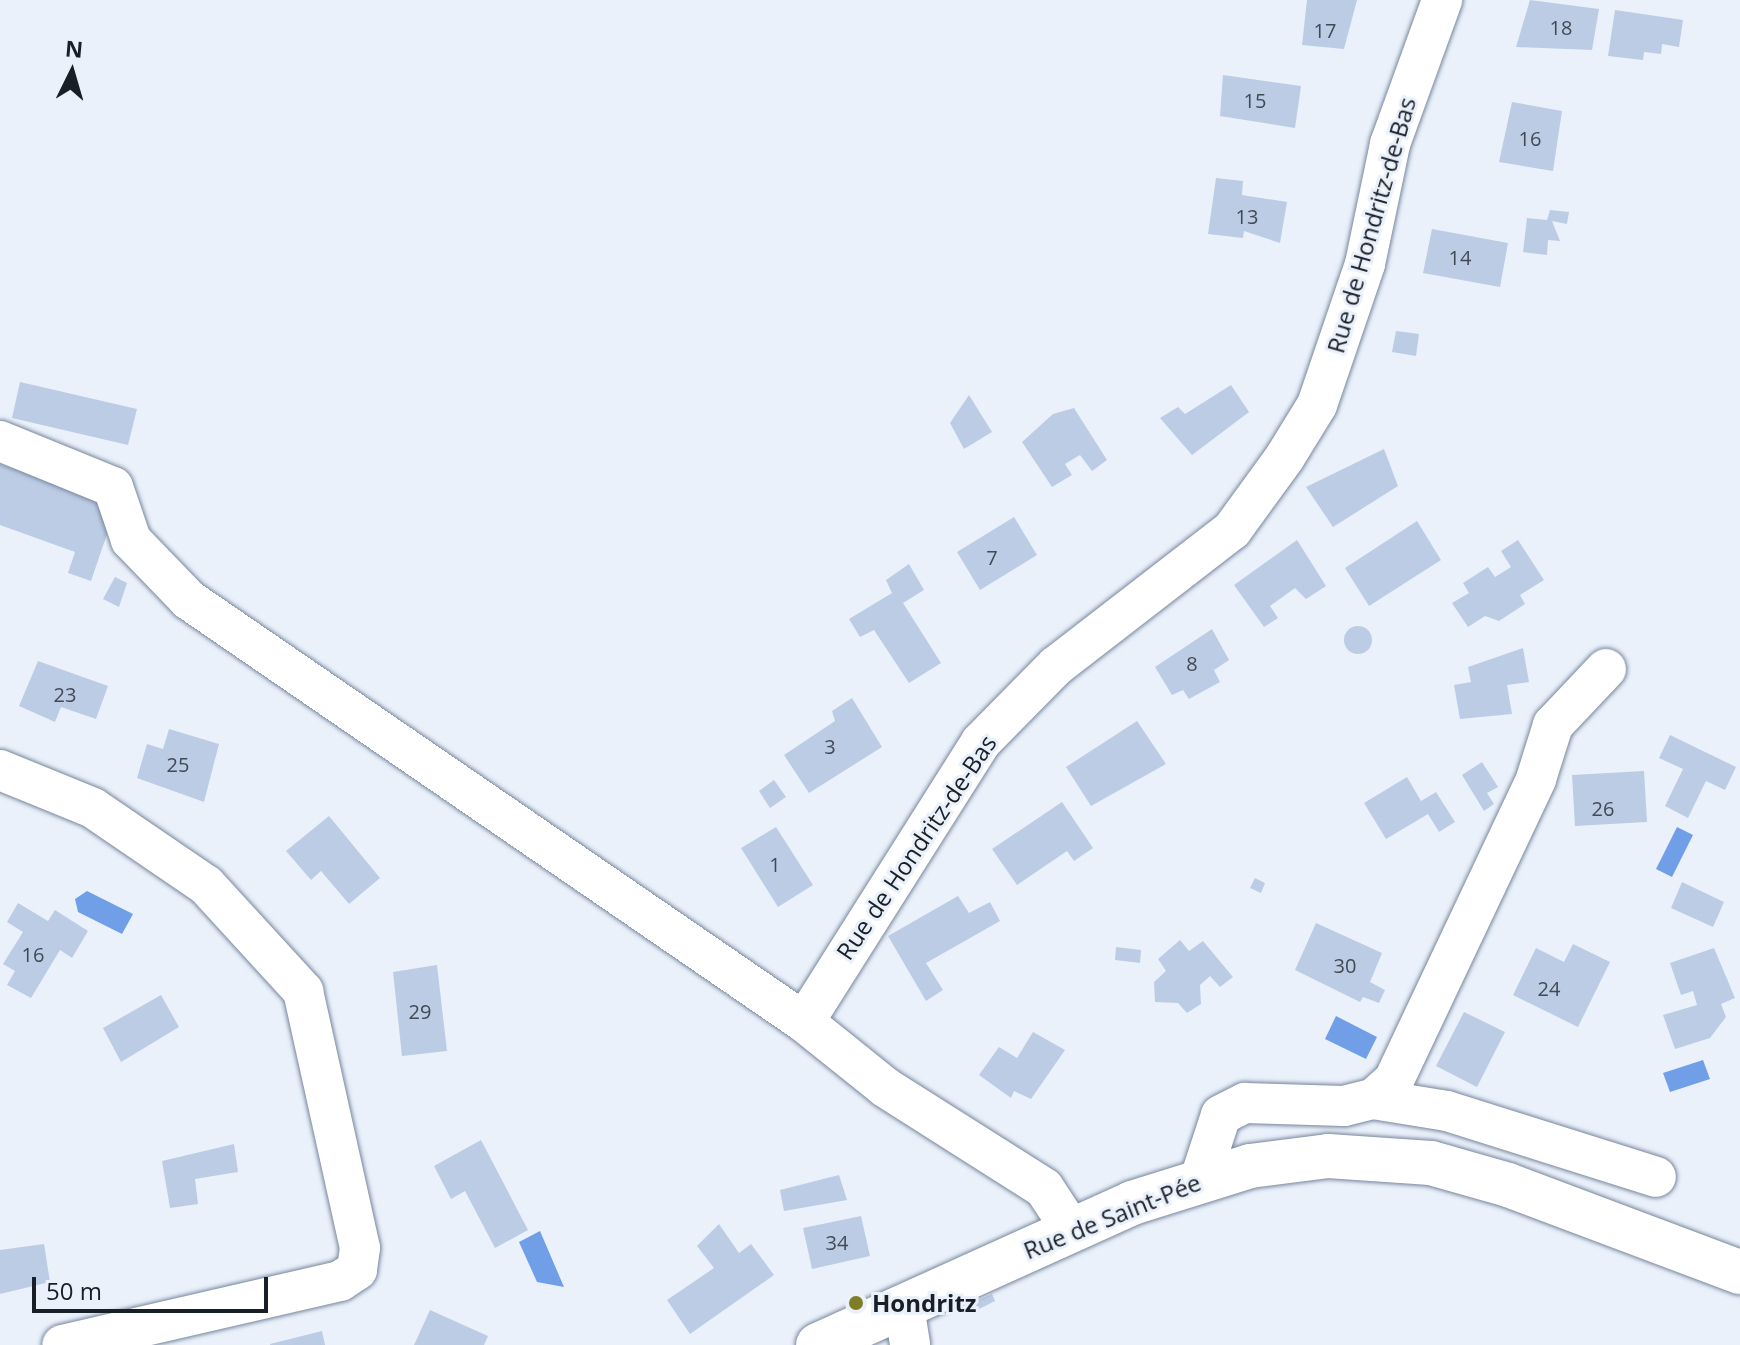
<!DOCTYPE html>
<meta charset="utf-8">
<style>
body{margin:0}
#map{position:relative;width:1740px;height:1345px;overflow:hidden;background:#eaf1fb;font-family:"Open Sans",sans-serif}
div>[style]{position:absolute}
.water>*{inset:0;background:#719fe7}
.building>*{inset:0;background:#bccce5}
.round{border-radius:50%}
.roads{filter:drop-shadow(0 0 2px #78869d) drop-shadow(0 0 2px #78869d)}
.minor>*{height:40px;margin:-20px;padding:0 20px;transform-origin:20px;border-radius:20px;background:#fff}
.major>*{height:44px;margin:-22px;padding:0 22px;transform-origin:22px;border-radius:22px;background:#fff}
.dots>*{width:22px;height:22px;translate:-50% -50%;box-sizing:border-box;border:4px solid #eaf1fb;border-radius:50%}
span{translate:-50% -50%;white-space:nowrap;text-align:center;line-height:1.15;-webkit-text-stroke:6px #eaf1fb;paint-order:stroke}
.number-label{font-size:20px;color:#424a56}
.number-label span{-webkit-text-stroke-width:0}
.street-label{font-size:24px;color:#191f27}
.poi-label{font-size:24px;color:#191f27;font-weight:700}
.left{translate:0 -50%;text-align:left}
.north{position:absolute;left:32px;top:32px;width:80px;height:80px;-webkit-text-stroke:6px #eaf1fb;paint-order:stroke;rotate:5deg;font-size:22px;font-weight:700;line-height:32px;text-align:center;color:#191f27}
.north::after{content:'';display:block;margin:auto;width:28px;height:36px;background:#191f27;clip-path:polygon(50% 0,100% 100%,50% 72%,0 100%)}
.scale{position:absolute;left:32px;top:1277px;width:236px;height:36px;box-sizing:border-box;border:4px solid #191f27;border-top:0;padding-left:10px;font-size:24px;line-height:28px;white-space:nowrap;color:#191f27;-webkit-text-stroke:6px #eaf1fb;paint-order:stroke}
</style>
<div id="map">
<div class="water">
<div style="clip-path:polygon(1677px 827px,1693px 835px,1672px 877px,1656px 869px)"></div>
<div style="clip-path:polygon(87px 891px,133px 914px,122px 934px,78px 912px,75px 899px)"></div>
<div style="clip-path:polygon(1336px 1016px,1377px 1037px,1366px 1059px,1325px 1039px)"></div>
<div style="clip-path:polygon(1703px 1060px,1710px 1079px,1670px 1092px,1663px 1073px)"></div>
<div style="clip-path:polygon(540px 1231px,564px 1287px,537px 1282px,519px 1242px)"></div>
</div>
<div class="building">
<div style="clip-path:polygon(1307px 0,1357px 0,1344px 49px,1302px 45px)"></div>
<div style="clip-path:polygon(1530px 0,1599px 9px,1592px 50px,1516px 47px)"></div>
<div style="clip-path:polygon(1615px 10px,1683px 20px,1679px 47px,1662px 44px,1661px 54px,1644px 52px,1643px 60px,1608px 56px)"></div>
<div style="clip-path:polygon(1223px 75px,1301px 86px,1295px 128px,1220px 116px)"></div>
<div style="clip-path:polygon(1512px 102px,1562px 111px,1553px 171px,1499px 162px)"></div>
<div style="clip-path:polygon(1216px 178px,1243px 181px,1242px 195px,1287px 202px,1280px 243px,1244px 231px,1243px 238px,1208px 234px)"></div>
<div style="clip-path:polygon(1550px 210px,1569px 212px,1567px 224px,1552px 221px,1560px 241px,1548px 240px,1547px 255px,1523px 252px,1527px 218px,1547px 220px)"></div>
<div style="clip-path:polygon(1432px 229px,1508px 243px,1500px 287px,1423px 273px)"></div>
<div style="clip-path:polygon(1396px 331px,1419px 334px,1416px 356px,1392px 352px)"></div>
<div style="clip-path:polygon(20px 382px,137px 409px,128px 445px,12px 418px)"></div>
<div style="clip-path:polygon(1231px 385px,1249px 412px,1192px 455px,1160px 418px,1178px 407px,1185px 414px)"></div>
<div style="clip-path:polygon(969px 395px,992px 432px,964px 449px,950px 423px)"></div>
<div style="clip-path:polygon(1074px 408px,1107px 460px,1092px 471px,1080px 455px,1065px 464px,1072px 475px,1052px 487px,1022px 442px,1053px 414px)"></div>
<div style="clip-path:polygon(1384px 449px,1398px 486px,1333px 527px,1306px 487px)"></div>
<div style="clip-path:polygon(0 464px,117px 505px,91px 581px,68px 573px,75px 552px,0 525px)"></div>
<div style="clip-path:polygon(1014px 517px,1037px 555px,980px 590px,957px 552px)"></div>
<div style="clip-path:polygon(1417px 521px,1441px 560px,1369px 606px,1345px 568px)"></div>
<div style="clip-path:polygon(1297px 540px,1326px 586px,1306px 599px,1295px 588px,1270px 606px,1278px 618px,1264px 627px,1234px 585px)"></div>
<div style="clip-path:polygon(1518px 540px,1544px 580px,1520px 595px,1525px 604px,1499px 621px,1485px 616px,1468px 627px,1452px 603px,1469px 593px,1463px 583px,1488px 567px,1495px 577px,1511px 567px,1501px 551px)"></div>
<div style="clip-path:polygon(909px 564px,924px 590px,903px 603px,941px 663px,909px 683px,874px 630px,860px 637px,849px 619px,892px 593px,886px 580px)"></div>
<div style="clip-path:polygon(115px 577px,127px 583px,119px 607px,103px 599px)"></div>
<div class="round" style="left:1344px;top:626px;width:28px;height:28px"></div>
<div style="clip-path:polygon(1212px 629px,1229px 660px,1214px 670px,1220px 682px,1189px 699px,1183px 690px,1172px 695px,1155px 667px)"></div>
<div style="clip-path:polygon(1523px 648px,1529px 682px,1507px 685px,1512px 714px,1460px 719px,1454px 685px,1471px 682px,1468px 667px)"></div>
<div style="clip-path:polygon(38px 661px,108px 686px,96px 719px,61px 707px,55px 722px,19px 706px)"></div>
<div style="clip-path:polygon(852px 698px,882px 747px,809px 793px,784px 755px,835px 721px,832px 711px)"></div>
<div style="clip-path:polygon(1137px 721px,1166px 764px,1091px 806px,1066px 767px)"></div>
<div style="clip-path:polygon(169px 729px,219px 744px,204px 802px,137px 778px,147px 744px,163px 749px)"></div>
<div style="clip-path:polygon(1670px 735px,1736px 767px,1725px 790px,1706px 781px,1688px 818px,1665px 806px,1683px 769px,1659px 758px)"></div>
<div style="clip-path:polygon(1482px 762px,1498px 787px,1487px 793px,1494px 804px,1484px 811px,1462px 775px)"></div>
<div style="clip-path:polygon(1644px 771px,1647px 822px,1575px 826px,1572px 775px)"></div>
<div style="clip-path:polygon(1407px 777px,1421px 801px,1436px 792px,1455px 822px,1439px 832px,1428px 814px,1386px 839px,1364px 803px)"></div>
<div style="clip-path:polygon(774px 780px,786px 797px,770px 808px,759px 791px)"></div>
<div style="clip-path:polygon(1062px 802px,1093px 848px,1074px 861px,1067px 851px,1017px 885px,992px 849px)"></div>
<div style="clip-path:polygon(329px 816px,380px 878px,349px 904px,321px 871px,311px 880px,286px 851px)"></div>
<div style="clip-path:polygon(776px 827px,813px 885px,778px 907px,741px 848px)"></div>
<div style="clip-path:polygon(1255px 878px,1265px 883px,1261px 893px,1250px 888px)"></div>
<div style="clip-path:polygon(1682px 882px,1724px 902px,1713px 927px,1671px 908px)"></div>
<div style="clip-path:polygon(958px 896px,969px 913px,990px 902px,1000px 921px,926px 963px,943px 990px,926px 1001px,888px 936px)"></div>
<div style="clip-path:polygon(18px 903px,48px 921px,55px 910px,88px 931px,72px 958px,60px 950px,31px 998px,7px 985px,15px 971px,3px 964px,23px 932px,7px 922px)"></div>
<div style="clip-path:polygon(1316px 923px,1382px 953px,1370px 982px,1385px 990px,1379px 1003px,1363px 997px,1360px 1002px,1295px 970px)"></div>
<div style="clip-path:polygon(1180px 940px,1189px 951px,1203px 941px,1233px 977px,1220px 987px,1210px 976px,1200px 985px,1201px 1004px,1187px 1013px,1178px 1003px,1155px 1002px,1154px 982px,1166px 971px,1158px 959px)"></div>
<div style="clip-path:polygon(1573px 944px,1610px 962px,1578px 1027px,1513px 995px,1536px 948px,1564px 962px)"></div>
<div style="clip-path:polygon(1116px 947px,1141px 950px,1140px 963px,1115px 960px)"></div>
<div style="clip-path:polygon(1714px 948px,1735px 998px,1721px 1004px,1726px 1017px,1710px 1038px,1675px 1049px,1663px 1015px,1697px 1005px,1693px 991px,1681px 995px,1670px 963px)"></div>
<div style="clip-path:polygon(437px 965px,447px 1051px,402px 1056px,393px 972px)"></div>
<div style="clip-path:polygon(161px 995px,179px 1027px,121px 1062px,103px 1028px)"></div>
<div style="clip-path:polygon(1464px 1012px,1505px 1032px,1477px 1087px,1436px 1066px)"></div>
<div style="clip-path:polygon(1033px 1032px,1065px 1050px,1031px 1099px,1014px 1091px,1011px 1098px,979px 1075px,999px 1047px,1017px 1058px)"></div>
<div style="clip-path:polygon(481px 1140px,528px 1230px,495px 1248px,465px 1191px,451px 1199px,434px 1166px)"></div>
<div style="clip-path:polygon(234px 1144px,238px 1172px,195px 1179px,198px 1204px,170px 1208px,162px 1161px)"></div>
<div style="clip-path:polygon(839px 1175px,847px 1200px,784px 1211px,780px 1190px)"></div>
<div style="clip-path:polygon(861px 1216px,870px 1256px,812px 1269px,803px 1228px)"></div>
<div style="clip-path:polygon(719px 1224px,739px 1253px,751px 1244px,774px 1275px,690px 1334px,667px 1300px,714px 1268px,697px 1246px)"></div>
<div style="clip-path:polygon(44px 1244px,50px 1282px,0 1294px,0 1250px)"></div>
<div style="clip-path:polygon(992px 1294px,995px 1301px,977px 1310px,974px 1302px)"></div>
<div style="clip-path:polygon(430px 1310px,488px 1336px,484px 1345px,414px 1345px)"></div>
<div style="clip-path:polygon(322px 1331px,325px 1345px,270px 1345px,270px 1344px)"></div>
</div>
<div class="roads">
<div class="minor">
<div style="left:0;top:441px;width:122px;rotate:22.2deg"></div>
<div style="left:113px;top:487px;width:56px;rotate:71.2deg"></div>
<div style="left:131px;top:540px;width:83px;rotate:46deg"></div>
<div style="left:189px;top:600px;width:746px;rotate:34.46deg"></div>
<div style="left:0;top:770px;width:100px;rotate:22.2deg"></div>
<div style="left:93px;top:808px;width:137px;rotate:34.3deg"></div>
<div style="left:206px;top:885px;width:144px;rotate:47.5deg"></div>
<div style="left:303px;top:991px;width:263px;rotate:77.5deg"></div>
<div style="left:360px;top:1248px;width:22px;rotate:98deg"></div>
<div style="left:357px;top:1270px;width:20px;rotate:147deg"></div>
<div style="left:340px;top:1281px;width:285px;rotate:167deg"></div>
<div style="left:1373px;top:1099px;width:75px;rotate:9.2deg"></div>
<div style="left:1447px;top:1111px;width:219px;rotate:17.5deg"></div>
<div style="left:1200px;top:1179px;width:67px;rotate:-71.8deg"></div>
<div style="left:1221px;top:1115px;width:27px;rotate:-27deg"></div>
<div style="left:1245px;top:1103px;width:99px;rotate:1.7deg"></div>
<div style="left:1344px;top:1106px;width:30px;rotate:-14deg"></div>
<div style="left:1373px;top:1099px;width:28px;rotate:-42deg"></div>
<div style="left:1394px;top:1080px;width:333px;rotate:-64.7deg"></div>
<div style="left:1536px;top:779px;width:57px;rotate:-72.5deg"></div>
<div style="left:1553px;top:725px;width:77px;rotate:-46.6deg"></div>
<div style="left:1071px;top:1229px;width:49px;rotate:-123.4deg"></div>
<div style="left:1044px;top:1188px;width:188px;rotate:-147.6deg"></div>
<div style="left:885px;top:1087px;width:104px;rotate:-141.3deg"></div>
<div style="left:804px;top:1022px;width:331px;rotate:-57.7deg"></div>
<div style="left:981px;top:742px;width:107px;rotate:-45.4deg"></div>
<div style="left:1056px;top:666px;width:222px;rotate:-37.7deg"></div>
<div style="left:1232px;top:530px;width:90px;rotate:-54deg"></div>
<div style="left:1285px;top:457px;width:61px;rotate:-58.4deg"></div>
<div style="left:1317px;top:405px;width:149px;rotate:-71.2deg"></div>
<div style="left:1365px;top:264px;width:123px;rotate:-78.2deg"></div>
<div style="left:1390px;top:144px;width:153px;rotate:-70.1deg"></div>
<div style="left:904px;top:1306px;width:39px;rotate:81deg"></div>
</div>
<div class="major">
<div style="left:818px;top:1345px;width:345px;rotate:-24.3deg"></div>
<div style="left:1132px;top:1203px;width:124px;rotate:-17.4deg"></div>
<div style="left:1250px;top:1166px;width:79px;rotate:-7.3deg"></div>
<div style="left:1328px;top:1156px;width:103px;rotate:3.9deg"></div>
<div style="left:1431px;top:1163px;width:80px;rotate:15.9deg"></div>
<div style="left:1508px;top:1185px;width:248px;rotate:20.6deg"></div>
</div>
</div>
<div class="dots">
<div style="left:856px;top:1303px;background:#7f7e26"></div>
</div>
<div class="number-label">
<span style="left:1561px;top:27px">18</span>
<span style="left:1325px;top:30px">17</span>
<span style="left:1255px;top:100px">15</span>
<span style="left:1530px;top:138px">16</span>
<span style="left:1247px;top:216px">13</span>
<span style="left:1460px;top:257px">14</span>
<span style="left:992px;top:557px">7</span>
<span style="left:1192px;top:663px">8</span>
<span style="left:65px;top:694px">23</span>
<span style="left:830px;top:746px">3</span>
<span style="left:178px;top:764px">25</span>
<span style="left:1603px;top:808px">26</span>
<span style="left:775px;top:864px">1</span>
<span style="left:33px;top:954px">16</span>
<span style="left:1345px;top:965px">30</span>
<span style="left:1549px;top:988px">24</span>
<span style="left:420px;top:1011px">29</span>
<span style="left:837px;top:1242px">34</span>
</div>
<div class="street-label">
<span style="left:1371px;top:225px;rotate:-74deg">Rue de Hondritz-de-Bas</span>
<span style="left:916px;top:847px;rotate:-56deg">Rue de Hondritz-de-Bas</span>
<span style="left:1112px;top:1216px;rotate:-22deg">Rue de Saint-Pée</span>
</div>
<div class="poi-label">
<span class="left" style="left:872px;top:1303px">Hondritz</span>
</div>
<div class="north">N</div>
<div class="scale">50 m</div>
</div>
